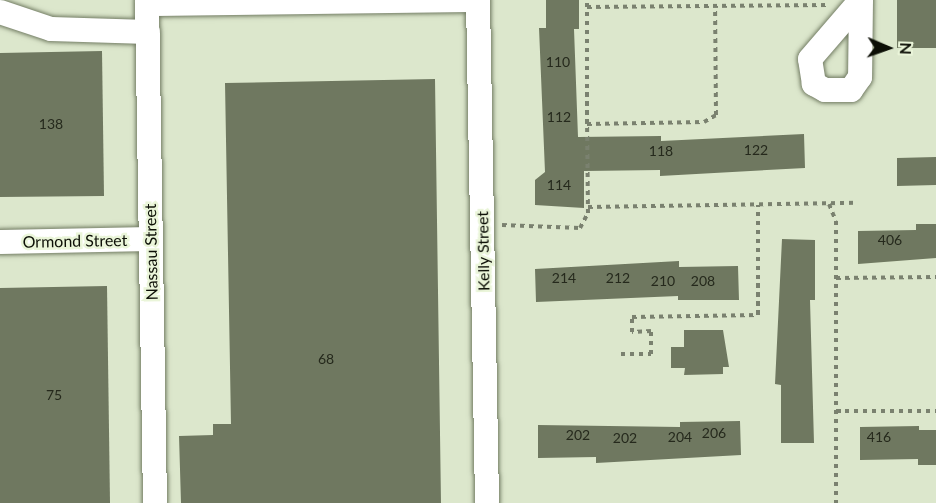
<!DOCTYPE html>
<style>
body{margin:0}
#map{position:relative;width:936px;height:503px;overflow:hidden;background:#dce7cc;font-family:Lato,sans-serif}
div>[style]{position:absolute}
.building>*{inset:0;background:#6f7860}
.path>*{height:4px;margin-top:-2px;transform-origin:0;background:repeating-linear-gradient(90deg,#7a816f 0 4.5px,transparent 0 9px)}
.roads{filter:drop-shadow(0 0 2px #737d64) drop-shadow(0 0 2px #737d64)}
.minor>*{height:24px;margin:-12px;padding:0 12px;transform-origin:12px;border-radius:12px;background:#fff}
span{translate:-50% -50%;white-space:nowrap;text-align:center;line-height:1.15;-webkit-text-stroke:5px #eaf5d9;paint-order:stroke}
.number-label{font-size:14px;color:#25291c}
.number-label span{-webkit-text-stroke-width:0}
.street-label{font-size:16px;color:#0c0f06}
.north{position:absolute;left:858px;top:18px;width:60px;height:60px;-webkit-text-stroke:4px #eaf5d9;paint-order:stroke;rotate:92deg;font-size:16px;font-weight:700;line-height:24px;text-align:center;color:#0c0f06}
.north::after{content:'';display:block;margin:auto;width:21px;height:27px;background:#0c0f06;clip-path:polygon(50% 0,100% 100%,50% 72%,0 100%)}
</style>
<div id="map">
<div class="building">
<div style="clip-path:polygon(546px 0,579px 0,579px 29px,574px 29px,578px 137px,661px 136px,661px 141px,804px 134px,805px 168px,660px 176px,660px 170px,584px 171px,584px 208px,535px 205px,535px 180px,545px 172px,539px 28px,546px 28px)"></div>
<div style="clip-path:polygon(897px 0,936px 0,936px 48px,897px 48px)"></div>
<div style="clip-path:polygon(102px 51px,104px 196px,0 197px,0 53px)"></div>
<div style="clip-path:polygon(435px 79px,441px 503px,181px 503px,179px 436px,213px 435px,213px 424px,231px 424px,225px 83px)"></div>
<div style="clip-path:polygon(936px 157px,936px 185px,897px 186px,897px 158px)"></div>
<div style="clip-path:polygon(916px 224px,936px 224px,936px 258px,858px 264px,858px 231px,916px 230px)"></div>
<div style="clip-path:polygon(782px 239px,815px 240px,815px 300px,810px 300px,814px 443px,781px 443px,781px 385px,775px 384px)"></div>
<div style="clip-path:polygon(679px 261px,679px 267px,738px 266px,739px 300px,678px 300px,678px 296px,536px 302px,535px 269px)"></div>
<div style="clip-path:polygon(107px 286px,110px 503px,0 503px,0 288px)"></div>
<div style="clip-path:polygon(684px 330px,723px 330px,729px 367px,723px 367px,723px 374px,684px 375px,685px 368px,671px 368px,671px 347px,684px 347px)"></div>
<div style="clip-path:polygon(740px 421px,741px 455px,596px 463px,596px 457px,538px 458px,538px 425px,680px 427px,680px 422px)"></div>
<div style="clip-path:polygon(919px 426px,919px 430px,936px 430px,936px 465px,918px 465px,918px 459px,860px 460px,860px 427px)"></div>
</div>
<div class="path">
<div style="left:587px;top:7px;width:242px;rotate:-0.5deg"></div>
<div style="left:587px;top:124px;width:124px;rotate:-90deg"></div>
<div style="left:829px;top:204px;width:18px;rotate:68deg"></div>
<div style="left:836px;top:221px;width:282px;rotate:90deg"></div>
<div style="left:588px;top:207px;width:269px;rotate:-0.9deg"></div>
<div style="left:502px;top:225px;width:78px;rotate:2.2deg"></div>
<div style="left:580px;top:228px;width:17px;rotate:-62deg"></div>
<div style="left:588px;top:213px;width:89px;rotate:-90.6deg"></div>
<div style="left:587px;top:124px;width:117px;rotate:-1deg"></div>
<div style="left:704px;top:122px;width:14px;rotate:-30deg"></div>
<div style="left:716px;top:115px;width:109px;rotate:-90.5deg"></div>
<div style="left:836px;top:278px;width:100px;rotate:-0.6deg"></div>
<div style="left:621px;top:354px;width:30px"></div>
<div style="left:651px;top:354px;width:23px;rotate:-90deg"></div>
<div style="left:651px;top:331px;width:19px;rotate:177deg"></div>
<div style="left:632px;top:332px;width:15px;rotate:-90deg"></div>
<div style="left:632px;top:317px;width:126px;rotate:-0.9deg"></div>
<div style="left:758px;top:315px;width:110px;rotate:-90deg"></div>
<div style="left:836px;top:411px;width:100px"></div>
</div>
<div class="roads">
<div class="minor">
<div style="left:147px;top:0;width:503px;rotate:89.09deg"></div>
<div style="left:478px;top:0;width:503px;rotate:88.97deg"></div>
<div style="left:861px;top:0;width:77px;rotate:90.7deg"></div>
<div style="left:860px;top:77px;width:16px;rotate:125deg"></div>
<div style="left:851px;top:90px;width:26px;rotate:180deg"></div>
<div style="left:825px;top:90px;width:13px;rotate:-151deg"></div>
<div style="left:814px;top:84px;width:25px;rotate:-99deg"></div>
<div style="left:810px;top:59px;width:78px;rotate:-49.2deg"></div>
<div style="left:147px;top:4px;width:331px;rotate:-0.7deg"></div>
<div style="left:0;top:12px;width:54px;rotate:18.4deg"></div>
<div style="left:51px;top:29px;width:97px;rotate:1.8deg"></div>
<div style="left:0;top:242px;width:151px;rotate:-1.1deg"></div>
</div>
</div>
<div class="number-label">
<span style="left:558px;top:62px">110</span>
<span style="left:559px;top:117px">112</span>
<span style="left:51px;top:124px">138</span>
<span style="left:756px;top:150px">122</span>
<span style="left:661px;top:151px">118</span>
<span style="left:559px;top:185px">114</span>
<span style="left:890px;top:240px">406</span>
<span style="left:564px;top:278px">214</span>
<span style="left:618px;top:278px">212</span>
<span style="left:663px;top:281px">210</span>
<span style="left:703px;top:281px">208</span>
<span style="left:326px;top:359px">68</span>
<span style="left:54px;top:395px">75</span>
<span style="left:714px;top:433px">206</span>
<span style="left:578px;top:435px">202</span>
<span style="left:680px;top:437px">204</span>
<span style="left:879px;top:437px">416</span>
<span style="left:625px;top:438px">202</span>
</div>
<div class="street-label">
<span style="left:75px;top:241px;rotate:-1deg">Ormond Street</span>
<span style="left:483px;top:251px;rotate:-91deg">Kelly Street</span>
<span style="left:151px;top:252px;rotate:-91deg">Nassau Street</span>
</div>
<div class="north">N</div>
</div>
